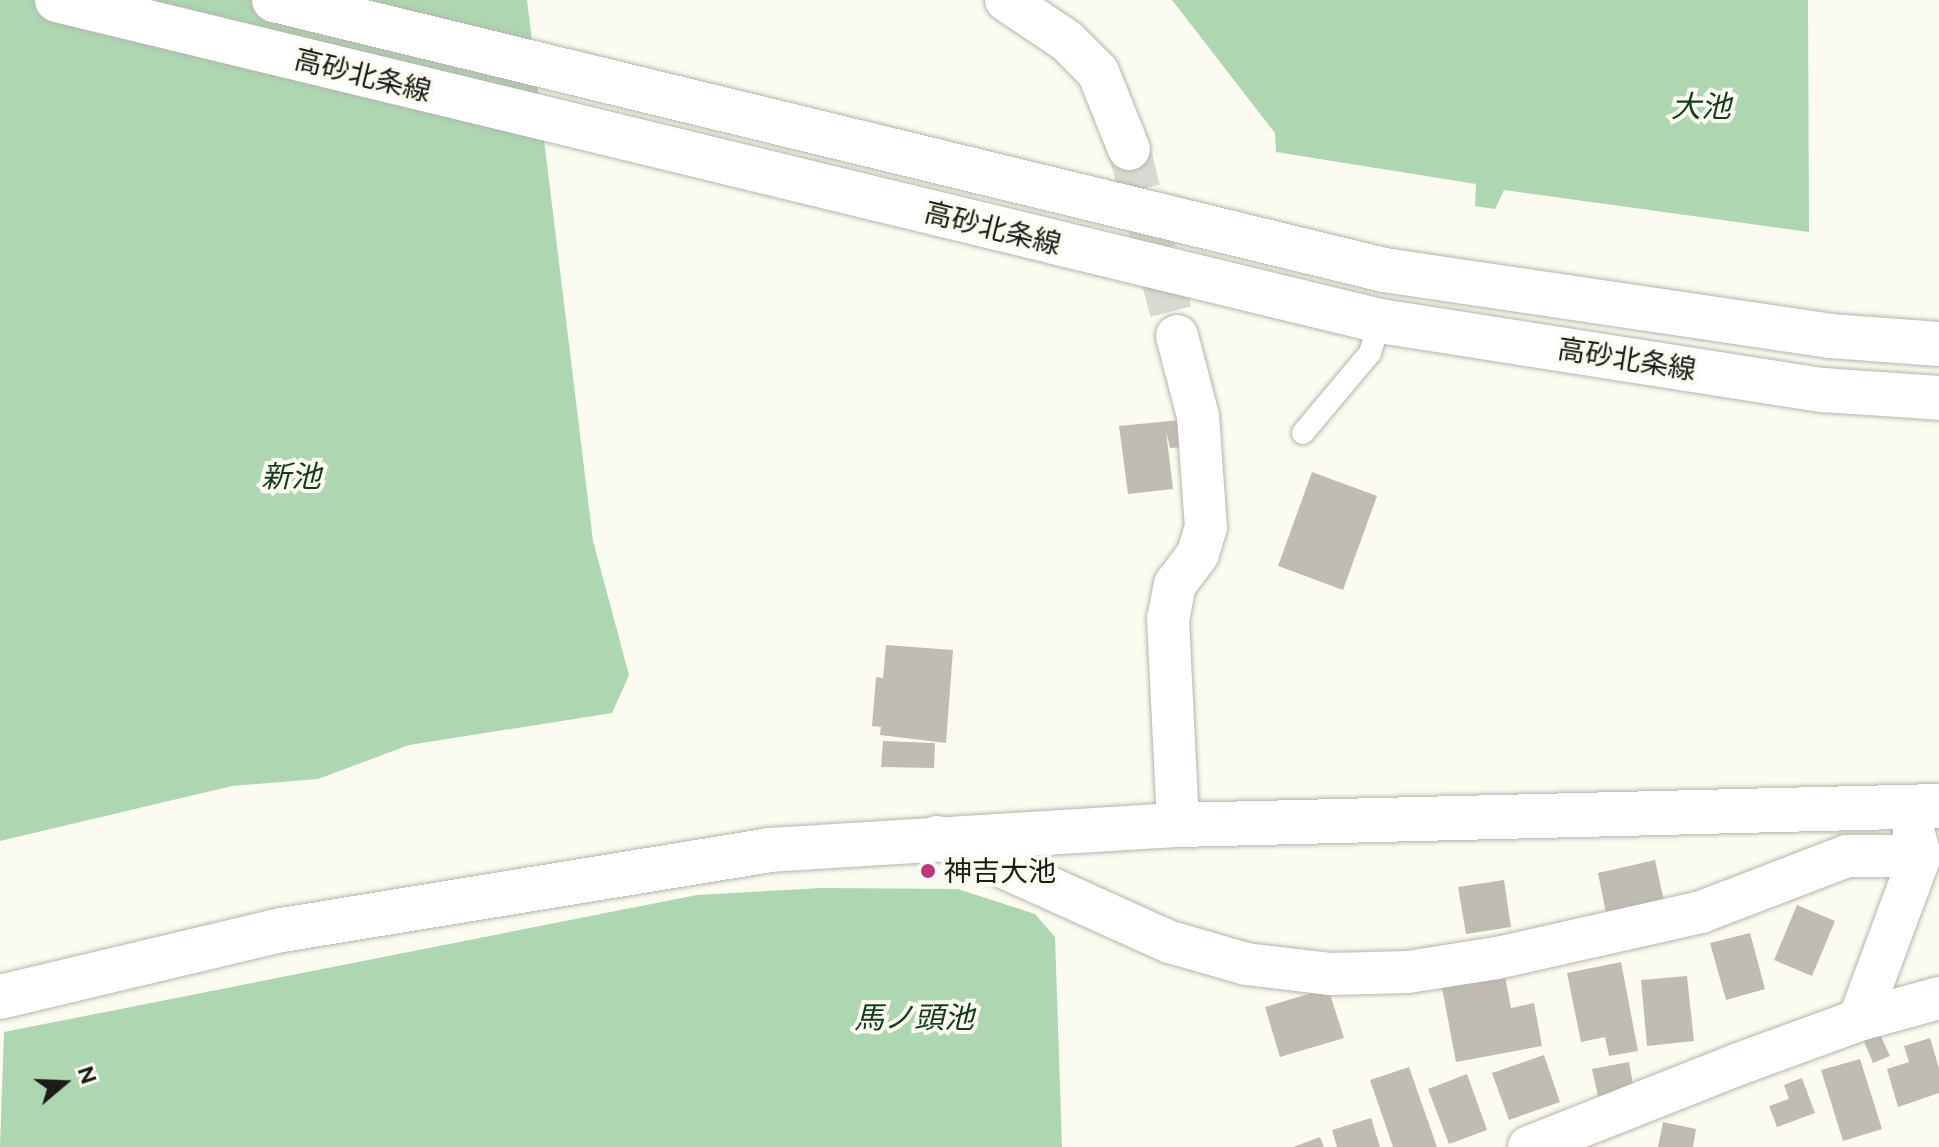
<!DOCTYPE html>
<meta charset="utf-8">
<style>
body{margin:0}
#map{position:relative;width:1939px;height:1147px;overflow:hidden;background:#fcfbf2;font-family:Figtree,"Noto Sans JP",sans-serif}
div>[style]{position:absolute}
.water>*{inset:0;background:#add6b1}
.building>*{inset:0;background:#c0bcb4}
.street-tunnel>*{height:42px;margin-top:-21px;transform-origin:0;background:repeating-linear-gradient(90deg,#dad9d1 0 42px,transparent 0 63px)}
.roads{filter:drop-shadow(0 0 2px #b4b4ab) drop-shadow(0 0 2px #b4b4ab)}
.lane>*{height:22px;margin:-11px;padding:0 11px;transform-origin:11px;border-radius:11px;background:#fff}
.street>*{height:42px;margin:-21px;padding:0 21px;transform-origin:21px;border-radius:21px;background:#fff}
.secondary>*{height:44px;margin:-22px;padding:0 22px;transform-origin:22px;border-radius:22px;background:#fff}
.primary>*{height:44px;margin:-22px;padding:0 22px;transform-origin:22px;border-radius:22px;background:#fff}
.dots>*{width:22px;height:22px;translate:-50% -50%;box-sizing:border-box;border:4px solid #fcfbf2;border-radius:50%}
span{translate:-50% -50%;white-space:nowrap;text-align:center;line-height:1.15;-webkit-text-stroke:8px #fcfbf2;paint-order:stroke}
.street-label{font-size:28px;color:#1b1b18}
.poi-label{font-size:28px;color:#1b1b18}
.left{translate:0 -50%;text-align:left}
.water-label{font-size:30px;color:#103c19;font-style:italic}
.north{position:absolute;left:24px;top:1043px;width:80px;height:80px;-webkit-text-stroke:6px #fcfbf2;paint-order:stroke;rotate:71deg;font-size:22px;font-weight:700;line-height:32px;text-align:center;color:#1b1b18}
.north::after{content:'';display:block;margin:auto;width:28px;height:36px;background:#1b1b18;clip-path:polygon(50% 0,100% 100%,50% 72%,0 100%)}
</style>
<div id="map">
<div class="water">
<div style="clip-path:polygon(0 0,527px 0,593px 541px,629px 675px,612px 713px,409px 745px,318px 779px,232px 786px,0 841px)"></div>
<div style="clip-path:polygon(1172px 0,1808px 0,1809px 232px,1504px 190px,1495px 209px,1475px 206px,1476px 184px,1276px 152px,1275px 133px)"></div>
<div style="clip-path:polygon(821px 888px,958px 889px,1035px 914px,1055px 937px,1062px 1147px,0 1147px,4px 1032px,697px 895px)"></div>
</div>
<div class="building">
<div style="clip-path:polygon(1180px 420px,1185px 447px,1170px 448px,1166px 431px,1173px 489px,1128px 494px,1119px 426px)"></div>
<div style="clip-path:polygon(1312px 472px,1377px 496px,1343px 590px,1278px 566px)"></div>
<div style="clip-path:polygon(886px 645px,953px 650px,946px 743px,880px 735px,881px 727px,872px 726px,876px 677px,883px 678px)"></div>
<div style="clip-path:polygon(883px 741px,935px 743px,934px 768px,881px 767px)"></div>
<div style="clip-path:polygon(1655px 860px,1664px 901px,1606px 913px,1598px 873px)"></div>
<div style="clip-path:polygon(1504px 880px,1511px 927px,1466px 934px,1458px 887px)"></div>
<div style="clip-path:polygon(1797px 905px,1835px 921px,1812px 976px,1774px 960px)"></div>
<div style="clip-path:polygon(1750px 933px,1765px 989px,1726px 1000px,1710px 943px)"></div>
<div style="clip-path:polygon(1621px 962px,1638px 1051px,1609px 1056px,1605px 1037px,1581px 1042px,1567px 973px)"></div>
<div style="clip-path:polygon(1505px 976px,1511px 1008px,1534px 1003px,1542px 1046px,1456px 1062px,1442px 988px)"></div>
<div style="clip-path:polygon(1687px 976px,1694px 1041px,1647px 1046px,1641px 980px)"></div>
<div style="clip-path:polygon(1328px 988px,1344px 1038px,1280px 1057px,1265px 1007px)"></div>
<div style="clip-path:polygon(1879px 1032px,1890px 1056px,1873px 1063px,1863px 1039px)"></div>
<div style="clip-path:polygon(1930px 1038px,1939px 1068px,1939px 1093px,1898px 1107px,1887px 1069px,1909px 1062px,1904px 1046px)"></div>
<div style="clip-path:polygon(1544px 1055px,1560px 1102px,1509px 1120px,1492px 1073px)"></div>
<div style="clip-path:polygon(1860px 1059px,1882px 1129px,1843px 1141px,1821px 1070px)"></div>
<div style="clip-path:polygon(1629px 1062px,1634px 1090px,1598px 1096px,1592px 1069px)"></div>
<div style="clip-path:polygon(1409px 1067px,1437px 1147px,1393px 1147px,1370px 1080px)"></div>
<div style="clip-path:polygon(1467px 1074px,1487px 1130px,1449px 1144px,1428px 1089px)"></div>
<div style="clip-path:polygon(1802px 1078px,1815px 1113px,1777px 1127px,1769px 1106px,1789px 1099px,1784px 1085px)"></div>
<div style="clip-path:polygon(1371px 1118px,1380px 1147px,1337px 1147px,1332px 1130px)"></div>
<div style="clip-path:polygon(1663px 1122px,1696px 1129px,1693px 1147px,1658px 1147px)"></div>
<div style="clip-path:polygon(1320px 1137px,1324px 1147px,1293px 1147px)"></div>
</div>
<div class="street-tunnel">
<div style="left:1129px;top:149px;width:193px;rotate:75.6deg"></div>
</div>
<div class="roads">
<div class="lane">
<div style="left:1303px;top:433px;width:104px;rotate:-50.1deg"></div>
<div style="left:1370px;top:353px;width:34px;rotate:-73deg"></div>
</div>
<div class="street">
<div style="left:1006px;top:0;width:73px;rotate:33.9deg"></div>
<div style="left:1067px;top:41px;width:44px;rotate:45deg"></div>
<div style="left:1098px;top:72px;width:83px;rotate:68.1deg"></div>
<div style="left:1177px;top:336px;width:83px;rotate:75.3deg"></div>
<div style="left:1198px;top:416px;width:111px;rotate:85.9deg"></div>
<div style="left:1206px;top:527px;width:28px;rotate:107deg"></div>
<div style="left:1198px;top:554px;width:38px;rotate:127deg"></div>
<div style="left:1175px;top:584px;width:36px;rotate:101deg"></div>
<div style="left:1168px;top:619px;width:206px;rotate:87.2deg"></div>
<div style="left:937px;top:837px;width:256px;rotate:24.3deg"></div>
<div style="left:1170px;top:942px;width:79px;rotate:16.1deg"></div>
<div style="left:1246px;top:964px;width:86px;rotate:6.7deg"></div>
<div style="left:1331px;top:974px;width:77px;rotate:-1.5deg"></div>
<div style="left:1408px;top:972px;width:90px;rotate:-8.9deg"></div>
<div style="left:1497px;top:958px;width:209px;rotate:-12.7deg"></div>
<div style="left:1701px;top:912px;width:156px;rotate:-21deg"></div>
<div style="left:1847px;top:856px;width:73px"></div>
<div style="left:1859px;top:1020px;width:175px;rotate:-69.6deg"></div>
<div style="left:1920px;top:856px;width:24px;rotate:-105deg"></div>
<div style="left:1529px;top:1147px;width:223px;rotate:-21.6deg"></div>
<div style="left:1736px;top:1065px;width:131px;rotate:-20.1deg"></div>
<div style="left:1859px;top:1020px;width:83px;rotate:-15.4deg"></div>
</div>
<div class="secondary">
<div style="left:0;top:997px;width:290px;rotate:-13.4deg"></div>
<div style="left:282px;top:930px;width:493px;rotate:-9.3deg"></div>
<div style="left:768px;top:850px;width:411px;rotate:-3.5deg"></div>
<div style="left:1178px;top:825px;width:761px;rotate:-1.43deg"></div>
</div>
<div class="primary">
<div style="left:57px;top:0;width:1361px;rotate:13.64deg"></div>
<div style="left:1380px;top:321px;width:448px;rotate:8.9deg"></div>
<div style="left:1823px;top:390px;width:116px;rotate:3.9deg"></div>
<div style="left:274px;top:0;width:1142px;rotate:13.67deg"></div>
<div style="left:1384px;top:270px;width:451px;rotate:8.4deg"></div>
<div style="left:1830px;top:336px;width:109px;rotate:4.2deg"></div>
</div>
</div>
<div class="dots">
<div style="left:928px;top:871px;background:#be3879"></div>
</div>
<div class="street-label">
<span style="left:363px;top:75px;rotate:14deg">高砂北条線</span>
<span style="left:993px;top:228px;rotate:14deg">高砂北条線</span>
<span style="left:1627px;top:359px;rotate:9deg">高砂北条線</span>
</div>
<div class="poi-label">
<span class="left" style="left:944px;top:871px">神吉大池</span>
</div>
<div class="water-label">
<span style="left:1701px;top:107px">大池</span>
<span style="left:291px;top:477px">新池</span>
<span style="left:914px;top:1018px">馬ノ頭池</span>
</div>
<div class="north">N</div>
</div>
